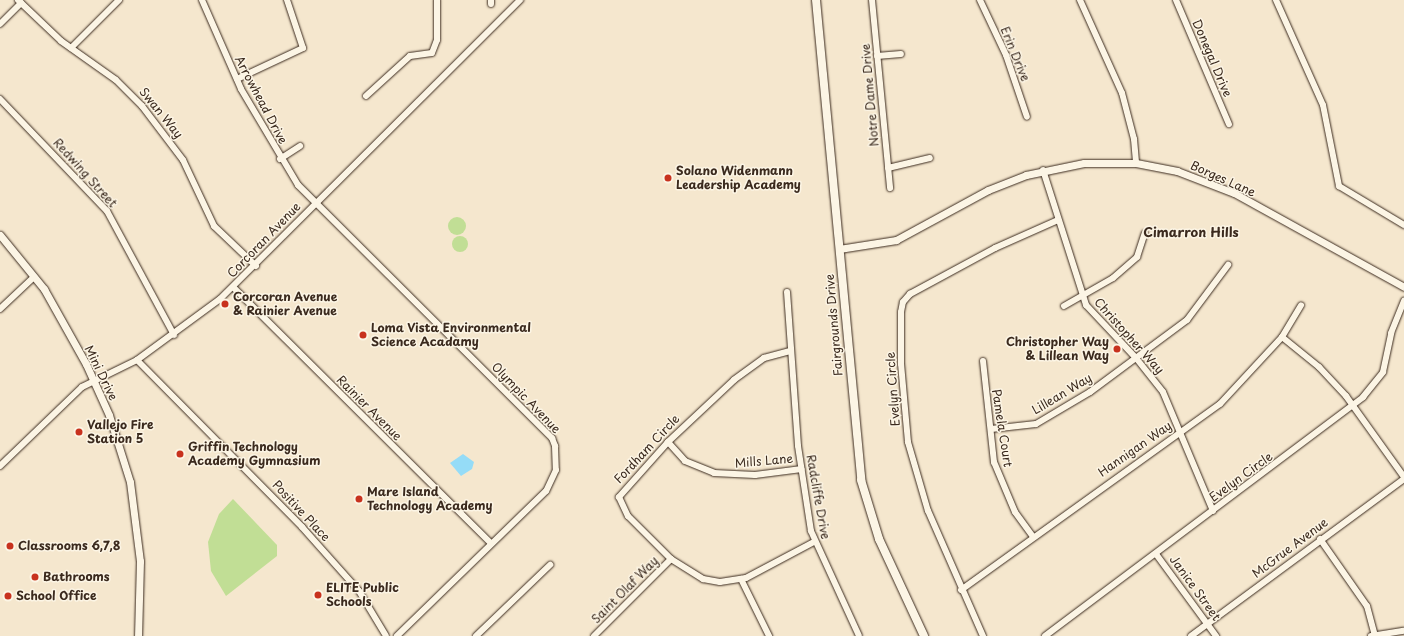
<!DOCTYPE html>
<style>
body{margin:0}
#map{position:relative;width:1404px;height:636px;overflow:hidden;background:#f5e7ce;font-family:"Playpen Sans",sans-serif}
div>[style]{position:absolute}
.green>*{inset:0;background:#c1de95}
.round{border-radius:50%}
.water>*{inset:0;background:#95dcf7}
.roads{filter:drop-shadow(0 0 1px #3b2a1e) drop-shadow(0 0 1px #3b2a1e)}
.minor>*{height:6px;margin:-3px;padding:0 3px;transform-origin:3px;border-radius:3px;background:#fcf5e5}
.tertiary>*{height:7px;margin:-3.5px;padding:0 3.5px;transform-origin:3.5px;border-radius:3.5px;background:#fcf5e5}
.secondary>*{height:8px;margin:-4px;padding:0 4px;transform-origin:4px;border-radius:4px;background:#fcf5e5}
.dots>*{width:11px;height:11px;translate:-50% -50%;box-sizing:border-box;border:2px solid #fcf5e5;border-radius:50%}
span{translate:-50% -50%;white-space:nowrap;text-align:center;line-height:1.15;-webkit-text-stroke:3px #fcf5e5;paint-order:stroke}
.street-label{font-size:12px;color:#3b2a1e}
.poi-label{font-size:12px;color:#3b2a1e;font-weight:700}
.left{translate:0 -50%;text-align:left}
.right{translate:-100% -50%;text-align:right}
.neighbourhood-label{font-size:13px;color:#3b2a1e;font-weight:700}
</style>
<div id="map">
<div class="green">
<div class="round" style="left:448px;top:217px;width:18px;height:18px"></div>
<div class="round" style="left:452px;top:236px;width:16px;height:16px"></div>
<div style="clip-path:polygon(233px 499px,277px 545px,277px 556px,226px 596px,211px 571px,208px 542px,219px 514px)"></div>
</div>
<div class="water">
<div style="clip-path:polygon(463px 454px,474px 462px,472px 469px,461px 476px,450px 463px)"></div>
</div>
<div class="roads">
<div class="minor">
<div style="left:18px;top:0;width:59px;rotate:43.6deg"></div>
<div style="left:61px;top:41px;width:67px;rotate:35.3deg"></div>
<div style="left:116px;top:80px;width:37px;rotate:45deg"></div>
<div style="left:142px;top:106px;width:68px;rotate:52.8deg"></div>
<div style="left:183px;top:160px;width:73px;rotate:64.8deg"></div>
<div style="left:214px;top:226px;width:58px;rotate:43.6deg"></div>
<div style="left:202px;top:0;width:97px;rotate:66.3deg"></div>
<div style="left:241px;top:89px;width:112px;rotate:59.3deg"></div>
<div style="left:298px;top:185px;width:359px;rotate:44.9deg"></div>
<div style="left:552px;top:438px;width:9px;rotate:69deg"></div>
<div style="left:555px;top:446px;width:24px;rotate:88deg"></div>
<div style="left:556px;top:470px;width:23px;rotate:115deg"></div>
<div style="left:546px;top:491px;width:208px;rotate:135.8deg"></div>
<div style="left:872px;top:0;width:189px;rotate:84.5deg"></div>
<div style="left:980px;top:0;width:61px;rotate:64.7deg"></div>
<div style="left:1006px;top:55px;width:65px;rotate:71.3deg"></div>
<div style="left:1080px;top:0;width:102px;rotate:65.7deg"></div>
<div style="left:1122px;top:93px;width:48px;rotate:75.4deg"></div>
<div style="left:1134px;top:139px;width:24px;rotate:85deg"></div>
<div style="left:1176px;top:0;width:135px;rotate:66.9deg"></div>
<div style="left:1276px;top:0;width:115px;rotate:65.9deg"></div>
<div style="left:1323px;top:105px;width:83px;rotate:78.8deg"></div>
<div style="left:1339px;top:186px;width:76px;rotate:31deg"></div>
<div style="left:491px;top:4px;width:4px;rotate:-90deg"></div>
<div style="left:0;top:24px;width:30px;rotate:-45deg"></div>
<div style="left:71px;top:48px;width:68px;rotate:-45deg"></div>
<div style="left:877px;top:56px;width:24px;rotate:-5deg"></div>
<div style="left:237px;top:79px;width:73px;rotate:-25.2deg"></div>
<div style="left:303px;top:48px;width:51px;rotate:-108.4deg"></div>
<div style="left:366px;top:96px;width:59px;rotate:-42.3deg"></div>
<div style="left:410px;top:56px;width:22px;rotate:-8deg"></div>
<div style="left:432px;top:53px;width:14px;rotate:-69deg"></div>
<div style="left:437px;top:40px;width:40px;rotate:-90deg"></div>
<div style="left:0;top:99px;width:155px;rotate:46.3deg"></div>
<div style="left:107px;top:211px;width:141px;rotate:61.6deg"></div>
<div style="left:280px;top:159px;width:24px;rotate:-33deg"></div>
<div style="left:888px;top:168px;width:43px;rotate:-13.4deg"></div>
<div style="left:1043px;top:170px;width:142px;rotate:72.3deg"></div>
<div style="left:1086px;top:305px;width:73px;rotate:46.7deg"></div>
<div style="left:1136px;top:358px;width:43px;rotate:51.5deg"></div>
<div style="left:1163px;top:392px;width:129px;rotate:67.2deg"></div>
<div style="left:233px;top:287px;width:363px;rotate:44.8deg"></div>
<div style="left:787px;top:292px;width:154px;rotate:85.9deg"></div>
<div style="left:798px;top:446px;width:86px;rotate:81.3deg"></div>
<div style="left:811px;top:531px;width:115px;rotate:65.4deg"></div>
<div style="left:1064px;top:306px;width:56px;rotate:-29.7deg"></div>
<div style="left:1113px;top:278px;width:32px;rotate:-41deg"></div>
<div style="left:1137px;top:257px;width:25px;rotate:-72deg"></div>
<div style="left:0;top:309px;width:47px;rotate:-43.3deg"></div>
<div style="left:1282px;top:337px;width:48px;rotate:39deg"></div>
<div style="left:1319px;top:367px;width:40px;rotate:47deg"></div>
<div style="left:1346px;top:396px;width:100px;rotate:54.4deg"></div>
<div style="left:790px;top:351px;width:27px;rotate:165deg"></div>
<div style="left:764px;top:358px;width:37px;rotate:144deg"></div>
<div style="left:734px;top:380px;width:91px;rotate:136.8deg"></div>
<div style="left:668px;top:442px;width:74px;rotate:131.7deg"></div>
<div style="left:619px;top:497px;width:21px;rotate:65deg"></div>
<div style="left:628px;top:516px;width:61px;rotate:45deg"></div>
<div style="left:671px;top:559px;width:38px;rotate:32deg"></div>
<div style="left:703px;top:579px;width:17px;rotate:10deg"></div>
<div style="left:720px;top:582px;width:26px;rotate:-9deg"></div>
<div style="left:746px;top:578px;width:77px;rotate:-27.9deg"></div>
<div style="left:137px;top:360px;width:235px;rotate:45.3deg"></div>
<div style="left:302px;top:527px;width:86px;rotate:48.3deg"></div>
<div style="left:359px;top:591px;width:52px;rotate:59deg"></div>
<div style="left:983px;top:361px;width:102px;rotate:83.8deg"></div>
<div style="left:994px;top:462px;width:54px;rotate:67.2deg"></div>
<div style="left:1015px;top:512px;width:31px;rotate:54deg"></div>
<div style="left:991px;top:429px;width:45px;rotate:-6.3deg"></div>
<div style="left:1036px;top:424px;width:63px;rotate:-30.7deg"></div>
<div style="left:1090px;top:392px;width:121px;rotate:-36.6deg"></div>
<div style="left:1187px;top:320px;width:69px;rotate:-53.3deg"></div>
<div style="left:668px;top:442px;width:25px;rotate:48deg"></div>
<div style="left:685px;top:461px;width:31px;rotate:22deg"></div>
<div style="left:714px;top:473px;width:41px;rotate:2.8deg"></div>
<div style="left:755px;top:475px;width:47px;rotate:-7.3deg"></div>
<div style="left:0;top:466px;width:114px;rotate:-43.9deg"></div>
<div style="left:82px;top:387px;width:61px;rotate:-26.1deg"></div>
<div style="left:137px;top:360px;width:103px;rotate:-36.3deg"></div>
<div style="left:220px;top:299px;width:424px;rotate:-44.9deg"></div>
<div style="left:1320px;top:539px;width:82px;rotate:55deg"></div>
<div style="left:1367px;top:606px;width:30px;rotate:75deg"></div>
<div style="left:1156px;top:554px;width:102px;rotate:53.8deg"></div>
<div style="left:741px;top:579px;width:64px;rotate:63.8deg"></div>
<div style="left:961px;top:590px;width:319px;rotate:-35.7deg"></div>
<div style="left:1220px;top:404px;width:91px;rotate:-47.2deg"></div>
<div style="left:1282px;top:337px;width:37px;rotate:-59deg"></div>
<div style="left:476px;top:636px;width:103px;rotate:-43.8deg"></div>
<div style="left:594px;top:636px;width:109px;rotate:-45deg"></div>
<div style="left:983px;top:636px;width:137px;rotate:-113.7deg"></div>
<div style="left:928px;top:511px;width:72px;rotate:-106.2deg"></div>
<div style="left:908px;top:442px;width:78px;rotate:-95.1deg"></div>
<div style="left:901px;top:364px;width:52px;rotate:-90deg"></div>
<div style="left:901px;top:312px;width:10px;rotate:-79deg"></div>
<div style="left:903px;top:302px;width:11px;rotate:-49deg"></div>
<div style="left:910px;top:294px;width:97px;rotate:-28.4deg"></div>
<div style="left:995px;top:248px;width:69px;rotate:-24deg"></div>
<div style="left:1045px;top:636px;width:398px;rotate:-36.9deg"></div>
<div style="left:1363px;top:397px;width:32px;rotate:-51deg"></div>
<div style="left:1383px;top:372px;width:40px;rotate:-78deg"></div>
<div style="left:1391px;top:333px;width:35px;rotate:-68deg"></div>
<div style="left:1191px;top:636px;width:265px;rotate:-36.4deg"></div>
<div style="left:1371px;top:636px;width:33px;rotate:-9deg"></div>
</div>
<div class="tertiary">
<div style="left:0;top:235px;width:70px;rotate:50.8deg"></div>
<div style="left:44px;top:289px;width:86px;rotate:60.8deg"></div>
<div style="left:86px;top:364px;width:56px;rotate:65.7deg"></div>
<div style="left:109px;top:415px;width:70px;rotate:72.6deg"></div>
<div style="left:130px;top:482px;width:80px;rotate:82.8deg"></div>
<div style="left:140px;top:561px;width:75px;rotate:91.5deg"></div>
<div style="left:839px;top:249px;width:58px;rotate:-9deg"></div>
<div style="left:896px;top:240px;width:105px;rotate:-28.5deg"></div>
<div style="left:988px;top:190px;width:41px;rotate:-21.5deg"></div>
<div style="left:1026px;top:175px;width:59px;rotate:-11.7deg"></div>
<div style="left:1084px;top:163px;width:52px"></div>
<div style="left:1136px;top:163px;width:42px;rotate:11deg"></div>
<div style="left:1177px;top:171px;width:61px;rotate:21.1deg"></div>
<div style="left:1234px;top:193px;width:194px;rotate:28.9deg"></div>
</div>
<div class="secondary">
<div style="left:816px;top:0;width:482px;rotate:84.6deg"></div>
<div style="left:861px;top:480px;width:62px;rotate:73deg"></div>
<div style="left:879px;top:539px;width:107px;rotate:65.1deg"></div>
</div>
</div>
<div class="dots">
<div style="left:668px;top:178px;background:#c8321e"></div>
<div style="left:225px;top:304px;background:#c8321e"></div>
<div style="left:363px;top:335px;background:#c8321e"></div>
<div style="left:1117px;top:349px;background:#c8321e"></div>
<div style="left:79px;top:432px;background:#c8321e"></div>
<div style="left:180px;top:454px;background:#c8321e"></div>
<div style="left:359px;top:499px;background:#c8321e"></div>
<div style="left:10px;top:546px;background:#c8321e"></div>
<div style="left:35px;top:577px;background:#c8321e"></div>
<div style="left:318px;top:595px;background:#c8321e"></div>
<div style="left:8px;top:596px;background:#c8321e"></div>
</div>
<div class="street-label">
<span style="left:1015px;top:54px;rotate:68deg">Erin Drive</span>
<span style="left:1212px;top:58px;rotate:67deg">Donegal Drive</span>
<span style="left:870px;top:95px;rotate:-95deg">Notre Dame Drive</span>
<span style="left:261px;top:100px;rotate:62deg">Arrowhead Drive</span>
<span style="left:161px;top:113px;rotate:51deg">Swan Way</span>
<span style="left:85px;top:173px;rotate:48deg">Redwing Street</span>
<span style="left:1223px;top:179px;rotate:24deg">Borges Lane</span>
<span style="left:264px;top:240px;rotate:-46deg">Corcoran Avenue</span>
<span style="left:834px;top:325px;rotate:-95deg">Fairgrounds Drive</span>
<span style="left:1129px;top:336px;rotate:48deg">Christopher Way</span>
<span style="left:101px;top:373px;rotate:64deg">Mini Drive</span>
<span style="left:893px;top:389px;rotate:-94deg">Evelyn Circle</span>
<span style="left:1062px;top:394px;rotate:-31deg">Lillean Way</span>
<span style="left:526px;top:398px;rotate:46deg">Olympic Avenue</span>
<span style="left:369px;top:408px;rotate:45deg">Rainier Avenue</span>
<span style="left:1002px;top:428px;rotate:81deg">Pamela Court</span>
<span style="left:647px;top:449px;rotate:-47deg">Fordham Circle</span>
<span style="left:1135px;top:449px;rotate:-35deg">Hannigan Way</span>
<span style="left:764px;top:461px;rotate:-5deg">Mills Lane</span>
<span style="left:1241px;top:477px;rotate:-36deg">Evelyn Circle</span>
<span style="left:818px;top:497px;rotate:80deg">Radcliffe Drive</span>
<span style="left:301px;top:511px;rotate:47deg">Positive Place</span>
<span style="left:1290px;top:548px;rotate:-37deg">McGrue Avenue</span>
<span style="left:1195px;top:588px;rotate:54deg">Janice Street</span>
<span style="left:625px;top:590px;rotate:-45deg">Saint Olaf Way</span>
</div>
<div class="poi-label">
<span class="left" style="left:676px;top:178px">Solano Widenmann<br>Leadership Academy</span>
<span class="left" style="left:233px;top:304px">Corcoran Avenue<br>&amp; Rainier Avenue</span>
<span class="left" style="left:371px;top:335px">Loma Vista Environmental<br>Science Acadamy</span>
<span class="right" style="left:1109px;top:349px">Christopher Way<br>&amp; Lillean Way</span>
<span class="left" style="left:87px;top:432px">Vallejo Fire<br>Station 5</span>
<span class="left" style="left:188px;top:454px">Griffin Technology<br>Academy Gymnasium</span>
<span class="left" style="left:367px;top:499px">Mare Island<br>Technology Academy</span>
<span class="left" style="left:18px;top:546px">Classrooms 6,7,8</span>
<span class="left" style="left:43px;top:577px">Bathrooms</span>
<span class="left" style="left:326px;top:595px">ELITE Public<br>Schools</span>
<span class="left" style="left:16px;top:596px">School Office</span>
</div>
<div class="neighbourhood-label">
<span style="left:1191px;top:232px">Cimarron Hills</span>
</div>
</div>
